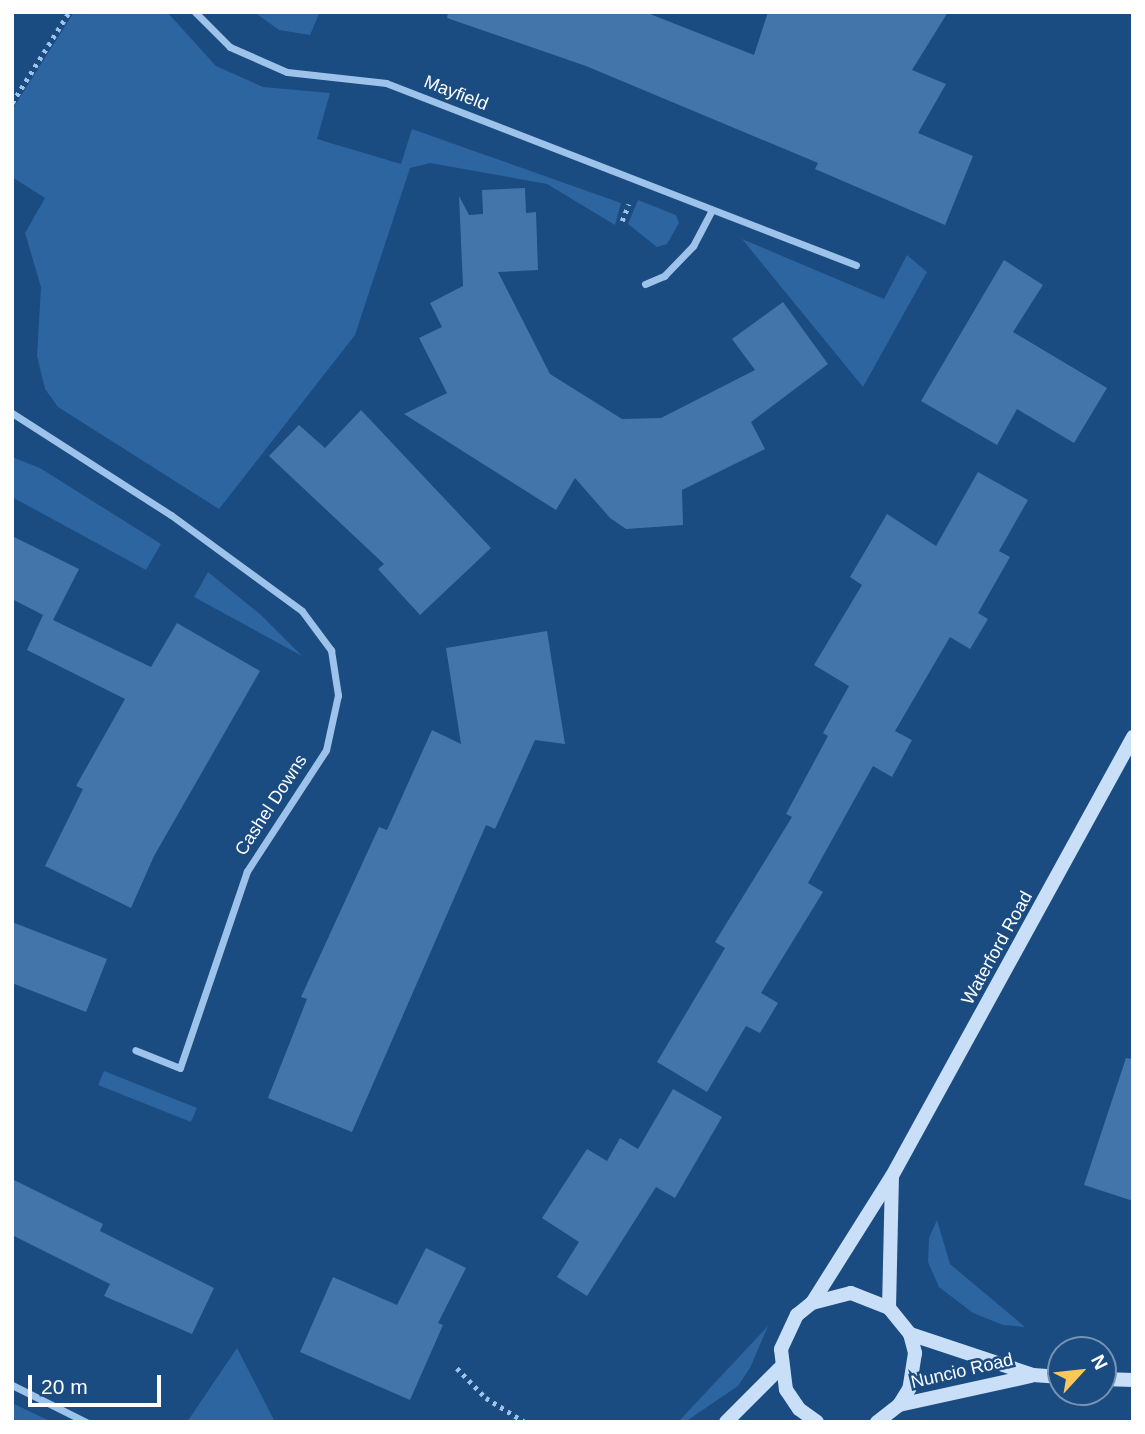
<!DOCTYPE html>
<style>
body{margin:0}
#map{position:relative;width:1145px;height:1434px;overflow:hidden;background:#1a4b81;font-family:Arial,sans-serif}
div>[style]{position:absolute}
.green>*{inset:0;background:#2d65a0}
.building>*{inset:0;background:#4375ab}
.path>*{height:4.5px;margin-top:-2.25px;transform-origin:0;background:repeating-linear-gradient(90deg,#9dc3ea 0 3.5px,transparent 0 8.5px)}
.street>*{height:7px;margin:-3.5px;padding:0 3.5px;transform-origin:3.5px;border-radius:3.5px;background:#9dc3ea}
.secondary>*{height:14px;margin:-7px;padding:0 7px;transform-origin:7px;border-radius:7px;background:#c9dff8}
span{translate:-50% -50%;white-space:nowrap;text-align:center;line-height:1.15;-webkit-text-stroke:5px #1a4b81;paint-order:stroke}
.street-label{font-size:18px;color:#fff}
.frame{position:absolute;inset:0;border:14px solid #fff;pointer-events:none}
.north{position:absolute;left:1047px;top:1336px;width:70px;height:70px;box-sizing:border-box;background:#1a4b81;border:2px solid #7693b3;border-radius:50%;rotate:63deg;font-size:19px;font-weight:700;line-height:28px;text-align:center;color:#fff}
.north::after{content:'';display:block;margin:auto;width:24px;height:32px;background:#fdc759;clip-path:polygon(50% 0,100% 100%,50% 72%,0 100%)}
.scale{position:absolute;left:28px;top:1375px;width:133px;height:32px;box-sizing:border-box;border:4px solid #fff;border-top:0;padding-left:9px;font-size:21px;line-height:24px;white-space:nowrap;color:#fff;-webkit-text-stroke:5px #1a4b81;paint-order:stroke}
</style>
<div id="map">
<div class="green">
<div style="clip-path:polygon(74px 12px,167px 12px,216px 66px,263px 87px,330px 93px,317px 139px,401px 164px,412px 129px,621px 203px,615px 225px,547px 184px,430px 163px,410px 168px,355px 335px,219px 509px,58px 407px,45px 389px,37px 356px,41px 287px,25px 233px,45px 198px,12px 177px,12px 110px)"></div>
<div style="clip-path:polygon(254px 12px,320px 12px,310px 35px,279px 30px)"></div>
<div style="clip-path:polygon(638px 200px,676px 215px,679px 223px,667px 244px,657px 247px,628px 224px)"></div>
<div style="clip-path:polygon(742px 239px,884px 299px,907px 255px,927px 272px,863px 387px)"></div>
<div style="clip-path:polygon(12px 457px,40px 468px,161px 544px,146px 570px,12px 497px)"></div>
<div style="clip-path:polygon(208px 572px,261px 615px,302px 656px,194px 597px)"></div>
<div style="clip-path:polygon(104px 1071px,197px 1108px,191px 1122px,98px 1085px)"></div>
<div style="clip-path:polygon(937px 1220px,950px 1264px,1025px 1327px,1003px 1325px,973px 1313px,939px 1287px,928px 1262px,929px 1238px)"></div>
<div style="clip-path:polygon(768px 1326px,750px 1368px,738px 1386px,685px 1422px,678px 1422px)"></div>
<div style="clip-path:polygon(237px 1348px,275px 1422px,187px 1422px)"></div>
<div style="clip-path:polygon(12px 1403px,52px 1422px,12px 1422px)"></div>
</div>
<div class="building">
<div style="clip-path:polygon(448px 12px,645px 12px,754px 55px,768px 12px,948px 12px,912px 70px,946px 84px,918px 133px,973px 156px,945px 225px,815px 169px,818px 163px,586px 66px,447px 18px)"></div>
<div style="clip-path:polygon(525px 188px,526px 213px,536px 212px,538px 270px,498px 272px,550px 374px,622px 419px,661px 418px,755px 370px,732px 339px,783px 302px,828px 364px,751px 422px,765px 449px,682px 490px,683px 525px,626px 529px,610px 518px,575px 478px,556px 510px,404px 414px,447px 393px,419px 338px,442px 327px,430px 303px,463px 286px,459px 196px,469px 215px,483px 214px,482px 190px)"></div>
<div style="clip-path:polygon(1004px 260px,1043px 285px,1013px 332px,1107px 388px,1074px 443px,1017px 409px,997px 445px,921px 401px)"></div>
<div style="clip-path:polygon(361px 410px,491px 548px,420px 615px,378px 569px,384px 564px,269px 456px,299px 425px,325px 448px)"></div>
<div style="clip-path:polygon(978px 472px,1028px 500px,999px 551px,1010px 557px,978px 613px,988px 619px,970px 649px,950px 637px,895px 731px,912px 740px,892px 777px,873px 766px,808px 883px,823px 892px,761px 993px,778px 1003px,760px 1033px,746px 1026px,707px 1092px,657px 1062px,725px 948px,715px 942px,792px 817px,786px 814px,828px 736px,823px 733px,849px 686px,814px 665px,862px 585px,850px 577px,887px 514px,936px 546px)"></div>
<div style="clip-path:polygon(12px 536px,79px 569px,53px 620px,151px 667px,177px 623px,260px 671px,154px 856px,131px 908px,45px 866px,83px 789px,76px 786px,125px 699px,27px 650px,43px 615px,51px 619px,12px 599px)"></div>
<div style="clip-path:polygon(547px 631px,565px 744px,535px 740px,495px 829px,486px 825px,352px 1132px,268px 1098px,307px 999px,301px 997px,379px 827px,387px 830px,432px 730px,461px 744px,446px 648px)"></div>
<div style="clip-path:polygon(12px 922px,107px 959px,86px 1012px,12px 983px)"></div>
<div style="clip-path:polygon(1126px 1058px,1133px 1059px,1133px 1201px,1084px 1185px)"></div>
<div style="clip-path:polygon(673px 1089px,722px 1117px,675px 1198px,656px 1187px,587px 1296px,557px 1277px,579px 1242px,542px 1218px,587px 1149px,607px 1161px,620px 1138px,638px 1149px)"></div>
<div style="clip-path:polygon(12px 1179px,103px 1224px,100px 1231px,214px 1288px,192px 1334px,104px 1296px,110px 1284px,12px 1235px)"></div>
<div style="clip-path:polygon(426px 1248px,466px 1268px,438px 1323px,443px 1325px,410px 1400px,300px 1352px,333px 1277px,397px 1305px)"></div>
</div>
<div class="path">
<div style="left:12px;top:103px;width:107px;rotate:-57.9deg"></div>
<div style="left:622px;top:221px;width:18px;rotate:-68deg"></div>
<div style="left:457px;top:1368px;width:42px;rotate:46deg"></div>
<div style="left:486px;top:1398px;width:46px;rotate:31.6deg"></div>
</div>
<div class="street">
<div style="left:195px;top:12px;width:49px;rotate:45deg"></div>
<div style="left:230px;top:47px;width:62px;rotate:23.7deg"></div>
<div style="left:287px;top:72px;width:100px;rotate:6.3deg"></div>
<div style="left:386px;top:83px;width:504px;rotate:21.17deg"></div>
<div style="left:645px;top:284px;width:21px;rotate:-23deg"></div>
<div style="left:664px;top:276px;width:42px;rotate:-46deg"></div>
<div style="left:693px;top:246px;width:41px;rotate:-62.2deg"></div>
<div style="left:12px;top:413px;width:189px;rotate:32.7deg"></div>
<div style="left:171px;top:515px;width:162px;rotate:36.2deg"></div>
<div style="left:302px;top:611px;width:49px;rotate:53.4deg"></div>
<div style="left:331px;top:650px;width:46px;rotate:81.2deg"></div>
<div style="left:338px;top:695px;width:56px;rotate:102.3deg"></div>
<div style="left:326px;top:750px;width:145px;rotate:123.1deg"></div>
<div style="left:247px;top:871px;width:208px;rotate:108.8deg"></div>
<div style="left:180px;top:1068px;width:48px;rotate:-158.2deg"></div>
<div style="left:12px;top:1385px;width:83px;rotate:26.6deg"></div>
</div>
<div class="secondary">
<div style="left:812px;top:1303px;width:150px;rotate:-57.8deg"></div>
<div style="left:892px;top:1176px;width:501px;rotate:-61.23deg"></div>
<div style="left:889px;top:1308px;width:130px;rotate:-88.7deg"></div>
<div style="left:910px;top:1334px;width:130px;rotate:18.4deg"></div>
<div style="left:1033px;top:1375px;width:28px;rotate:4deg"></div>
<div style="left:1103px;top:1379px;width:30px;rotate:2deg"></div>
<div style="left:899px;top:1405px;width:135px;rotate:-12.4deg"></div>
<div style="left:726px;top:1422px;width:76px;rotate:-45deg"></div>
<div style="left:817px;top:1422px;width:22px;rotate:-144deg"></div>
<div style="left:799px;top:1409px;width:23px;rotate:-124deg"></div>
<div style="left:786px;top:1390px;width:41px;rotate:-97deg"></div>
<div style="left:781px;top:1349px;width:38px;rotate:-65deg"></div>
<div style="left:797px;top:1315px;width:19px;rotate:-39deg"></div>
<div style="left:812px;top:1303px;width:40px;rotate:-14.4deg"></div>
<div style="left:851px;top:1293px;width:41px;rotate:21.5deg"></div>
<div style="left:889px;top:1308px;width:33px;rotate:51deg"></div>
<div style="left:910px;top:1334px;width:20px;rotate:75deg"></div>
<div style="left:915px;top:1353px;width:36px;rotate:99deg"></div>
<div style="left:909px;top:1389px;width:19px;rotate:122deg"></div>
<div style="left:899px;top:1405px;width:28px;rotate:142deg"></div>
</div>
<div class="street-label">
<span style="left:456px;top:93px;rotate:21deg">Mayfield</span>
<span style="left:271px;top:805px;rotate:-57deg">Cashel Downs</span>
<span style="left:997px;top:948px;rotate:-61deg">Waterford Road</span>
<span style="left:962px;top:1371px;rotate:-13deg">Nuncio Road</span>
</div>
<div class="frame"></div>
<div class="north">N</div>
<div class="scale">20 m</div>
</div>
